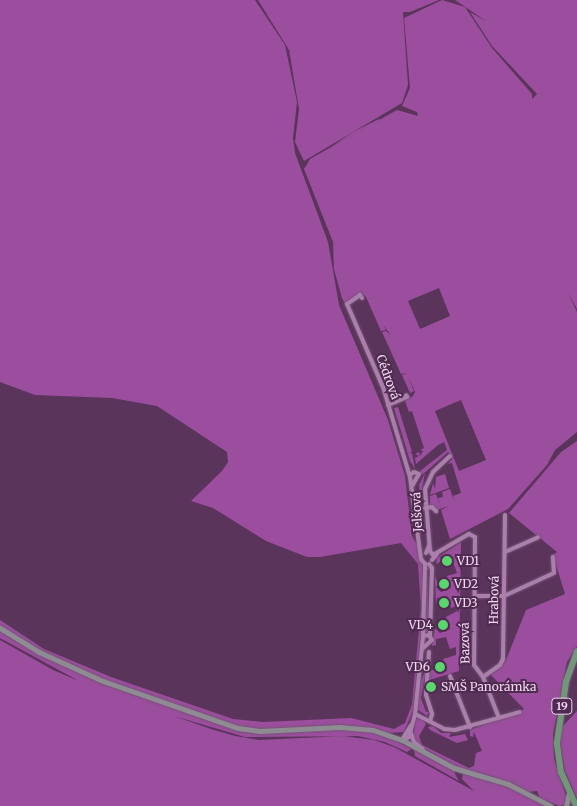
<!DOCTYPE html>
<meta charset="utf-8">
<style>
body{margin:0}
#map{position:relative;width:577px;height:806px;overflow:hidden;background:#5b345c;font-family:Merriweather,serif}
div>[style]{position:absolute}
.green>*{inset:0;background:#9b4e9d}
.roads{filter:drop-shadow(0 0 1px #745375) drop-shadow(0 0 1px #745375)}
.street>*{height:4px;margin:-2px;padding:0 2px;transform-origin:2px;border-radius:2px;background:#ab7fab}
.secondary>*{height:5px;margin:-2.5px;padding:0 2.5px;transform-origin:2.5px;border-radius:2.5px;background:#8e8b92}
.primary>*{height:5.5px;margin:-2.75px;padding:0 2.75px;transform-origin:2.75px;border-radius:2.75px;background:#72967a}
.dots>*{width:14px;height:14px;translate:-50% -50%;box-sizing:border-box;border:2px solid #502a50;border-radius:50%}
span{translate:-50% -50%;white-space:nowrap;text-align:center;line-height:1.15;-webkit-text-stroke:4px #502a50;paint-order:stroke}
.shield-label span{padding:1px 4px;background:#502a50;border:1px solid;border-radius:4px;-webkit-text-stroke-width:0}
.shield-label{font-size:11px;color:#f0d8f0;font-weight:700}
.street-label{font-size:12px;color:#f0d8f0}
.poi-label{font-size:12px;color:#f0d8f0}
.left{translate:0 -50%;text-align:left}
.right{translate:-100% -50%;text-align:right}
</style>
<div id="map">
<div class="green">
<div style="clip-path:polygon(0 0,255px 0,285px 45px,297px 102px,293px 138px,295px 153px,328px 242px,339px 305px,388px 420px,405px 476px,412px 536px,419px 548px,422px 566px,422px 622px,413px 711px,404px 732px,389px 733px,345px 725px,264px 730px,238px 726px,106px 681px,32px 646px,0 626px,0 620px,44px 649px,111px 677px,233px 719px,263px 722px,351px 718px,394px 729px,405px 723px,412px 704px,421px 608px,418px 564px,401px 543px,320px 557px,307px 557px,266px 541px,213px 508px,191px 501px,222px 471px,228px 462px,227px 452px,157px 406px,112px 398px,35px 395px,0 382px)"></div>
<div style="clip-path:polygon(258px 0,439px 0,410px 12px,403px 12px,408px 85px,402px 103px,304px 161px,295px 142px,299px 109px,289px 50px)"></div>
<div style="clip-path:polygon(evenodd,442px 0,465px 7px,492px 48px,532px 94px,532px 99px,537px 94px,492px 46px,470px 12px,486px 21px,455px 0,577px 0,577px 309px,568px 293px,577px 312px,577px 432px,555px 450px,547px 465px,508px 509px,450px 539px,441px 510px,449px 506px,437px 510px,430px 506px,430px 496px,436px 494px,441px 508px,438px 498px,443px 497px,442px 492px,450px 489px,454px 501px,453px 496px,461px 493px,452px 463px,448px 464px,452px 459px,448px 452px,422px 475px,420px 471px,447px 450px,446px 447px,444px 442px,438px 445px,416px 464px,415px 458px,419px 456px,415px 454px,419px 452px,420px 456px,423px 451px,420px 450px,424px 448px,412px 411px,409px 412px,405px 401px,413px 396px,415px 392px,413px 387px,407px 375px,414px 391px,410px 393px,402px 375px,407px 373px,401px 374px,382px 332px,386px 331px,391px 335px,383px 325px,386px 330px,381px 331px,366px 297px,361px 293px,345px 304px,342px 298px,334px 269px,333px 242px,304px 169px,310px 159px,397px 110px,418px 116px,417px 112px,402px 106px,410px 88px,404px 18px,442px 0,439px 288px,450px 316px,420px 329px,408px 301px,439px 288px,442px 0,461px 400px,486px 460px,459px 471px,435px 411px,461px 400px)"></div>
<div style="clip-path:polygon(381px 118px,377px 122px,331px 147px,353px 132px)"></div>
<div style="clip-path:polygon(398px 407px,412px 452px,409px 452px,412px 453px,415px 469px,410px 461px,394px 408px)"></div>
<div style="clip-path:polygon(577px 441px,577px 646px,567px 662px,553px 734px,554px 759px,567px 799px,564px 805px,559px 806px,540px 798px,537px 791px,528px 792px,460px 769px,420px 746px,413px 737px,416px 719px,420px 717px,426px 724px,419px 736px,422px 745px,469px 768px,474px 766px,476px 753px,482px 751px,474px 732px,473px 737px,470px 736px,470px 730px,524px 709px,490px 674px,506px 660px,526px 610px,565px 594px,553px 555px,557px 552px,509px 513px,561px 452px)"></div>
<div style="clip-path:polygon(425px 473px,420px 499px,425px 543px,419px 485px)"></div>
<div style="clip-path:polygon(445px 474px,449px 488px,430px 495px,433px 483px,435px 489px,436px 477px)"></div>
<div style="clip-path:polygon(461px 542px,459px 671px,429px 680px,430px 670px,435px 670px,437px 674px,447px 671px,443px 659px,456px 655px,456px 647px,450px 649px,446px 637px,436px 639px,436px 645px,432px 646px,435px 628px,440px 633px,450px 629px,446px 617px,457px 611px,456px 606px,451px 608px,447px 596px,437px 598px,436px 605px,435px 577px,439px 584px,436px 587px,441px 592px,451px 588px,447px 576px,457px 573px,450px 554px,440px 557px,442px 561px,436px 564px,437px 558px)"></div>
<div style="clip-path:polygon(429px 566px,431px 569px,427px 570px,429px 631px,425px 633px,426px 570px)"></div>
<div style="clip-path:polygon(0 630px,23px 645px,84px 675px,223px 725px,264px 733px,355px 729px,386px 735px,411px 749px,407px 752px,385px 742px,358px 736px,245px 737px,174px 716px,211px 729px,235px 736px,259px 740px,343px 736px,374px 740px,394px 747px,474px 791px,462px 779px,463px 774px,502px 783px,547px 806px,0 806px,0 640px,53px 670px,79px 681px,0 638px)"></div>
<div style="clip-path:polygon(426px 670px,421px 698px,426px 712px,429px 712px,427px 716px,417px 709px,421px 680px)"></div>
<div style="clip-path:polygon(577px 711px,577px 798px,565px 771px,560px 742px,562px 727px)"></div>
<div style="clip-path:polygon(433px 726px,441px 733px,451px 733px,449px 737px,465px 734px,468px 740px,457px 743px,430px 730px,428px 727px)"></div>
<div style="clip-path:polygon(414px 750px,453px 770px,459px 781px,415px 756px)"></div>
</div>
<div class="roads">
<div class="street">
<div style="left:362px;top:298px;width:4px;rotate:-124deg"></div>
<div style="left:360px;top:295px;width:16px;rotate:145deg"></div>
<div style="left:347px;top:304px;width:90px;rotate:66.6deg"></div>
<div style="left:383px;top:387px;width:94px;rotate:73.3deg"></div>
<div style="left:410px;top:477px;width:83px;rotate:82.4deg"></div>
<div style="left:421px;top:559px;width:6px;rotate:51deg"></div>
<div style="left:388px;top:405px;width:21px;rotate:-23deg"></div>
<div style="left:407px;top:397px;width:2px;rotate:-117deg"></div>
<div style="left:450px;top:456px;width:23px;rotate:137deg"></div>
<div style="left:433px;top:472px;width:19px;rotate:115deg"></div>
<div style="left:425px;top:489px;width:62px;rotate:85.4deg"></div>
<div style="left:430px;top:551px;width:5px;rotate:53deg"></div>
<div style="left:433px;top:555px;width:42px;rotate:-30.3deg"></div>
<div style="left:469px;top:534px;width:7px;rotate:27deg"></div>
<div style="left:475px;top:537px;width:128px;rotate:90.4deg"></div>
<div style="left:474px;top:665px;width:15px;rotate:53deg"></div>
<div style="left:483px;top:677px;width:44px;rotate:68.7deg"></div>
<div style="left:410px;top:475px;width:5px;rotate:-37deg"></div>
<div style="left:414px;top:472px;width:5px;rotate:22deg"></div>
<div style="left:419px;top:474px;width:14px;rotate:120deg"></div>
<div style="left:425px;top:508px;width:7px;rotate:-8deg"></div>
<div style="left:432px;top:507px;width:6px;rotate:45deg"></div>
<div style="left:505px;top:552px;width:36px;rotate:-24deg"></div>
<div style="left:426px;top:553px;width:8px;rotate:-67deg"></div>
<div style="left:432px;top:560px;width:8px;rotate:-50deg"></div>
<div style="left:429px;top:564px;width:5px;rotate:53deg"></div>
<div style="left:432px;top:568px;width:67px;rotate:91.7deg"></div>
<div style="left:475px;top:596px;width:29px"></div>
<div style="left:504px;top:596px;width:55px;rotate:-24.7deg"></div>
<div style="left:554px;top:573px;width:16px;rotate:-94deg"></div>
<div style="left:422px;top:649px;width:13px;rotate:-42deg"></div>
<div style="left:432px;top:640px;width:6px;rotate:-121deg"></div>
<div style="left:429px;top:635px;width:6px;rotate:171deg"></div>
<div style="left:429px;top:652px;width:43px;rotate:94deg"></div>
<div style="left:426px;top:695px;width:20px;rotate:72deg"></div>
<div style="left:432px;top:714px;width:7px;rotate:106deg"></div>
<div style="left:450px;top:676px;width:55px;rotate:68.6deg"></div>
<div style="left:483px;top:677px;width:21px;rotate:-35deg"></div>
<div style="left:500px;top:665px;width:7px;rotate:-63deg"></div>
<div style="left:503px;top:659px;width:144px;rotate:-89.2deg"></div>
<div style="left:415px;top:714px;width:33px;rotate:27deg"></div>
<div style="left:444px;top:729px;width:11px;rotate:5deg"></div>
<div style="left:455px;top:730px;width:67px;rotate:-15.5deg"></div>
<div style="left:411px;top:733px;width:9px;rotate:72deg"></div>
<div style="left:414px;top:742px;width:11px;rotate:38deg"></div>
<div style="left:402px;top:740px;width:8px;rotate:-23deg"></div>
<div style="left:409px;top:737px;width:24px;rotate:-75deg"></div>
<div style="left:415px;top:714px;width:78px;rotate:-84.1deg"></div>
<div style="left:423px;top:636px;width:72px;rotate:-88.4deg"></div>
<div style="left:402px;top:740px;width:17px;rotate:-59deg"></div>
</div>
<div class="secondary">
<div style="left:0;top:628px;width:46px;rotate:31.6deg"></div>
<div style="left:39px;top:652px;width:70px;rotate:24.4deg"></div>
<div style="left:103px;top:681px;width:143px;rotate:19.2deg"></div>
<div style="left:238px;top:728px;width:22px;rotate:8deg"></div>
<div style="left:260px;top:731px;width:80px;rotate:-2.9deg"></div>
<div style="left:340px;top:727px;width:33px;rotate:5deg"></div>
<div style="left:373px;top:730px;width:31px;rotate:19deg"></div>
<div style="left:402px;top:740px;width:59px;rotate:28.3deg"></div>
<div style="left:454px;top:768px;width:56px;rotate:16.5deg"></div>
<div style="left:508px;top:784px;width:48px;rotate:27.1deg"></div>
<div style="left:566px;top:806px;width:13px;rotate:-77deg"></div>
</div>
<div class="primary">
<div style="left:576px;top:806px;width:36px;rotate:-114deg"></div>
<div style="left:561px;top:773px;width:30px;rotate:-98deg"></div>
<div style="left:557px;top:743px;width:62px;rotate:-81.6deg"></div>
<div style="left:566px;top:682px;width:32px;rotate:-70deg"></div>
</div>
</div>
<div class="dots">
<div style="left:447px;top:561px;background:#5bd56e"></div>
<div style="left:444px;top:584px;background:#5bd56e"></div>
<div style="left:444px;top:603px;background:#5bd56e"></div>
<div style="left:443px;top:625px;background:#5bd56e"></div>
<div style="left:440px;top:667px;background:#5bd56e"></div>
<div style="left:431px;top:687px;background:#5bd56e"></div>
</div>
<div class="shield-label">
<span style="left:562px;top:706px">19</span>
</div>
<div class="street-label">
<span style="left:388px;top:377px;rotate:70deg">Cédrová</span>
<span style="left:417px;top:512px;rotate:-93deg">Jelšová</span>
<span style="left:494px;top:600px;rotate:-89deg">Hrabová</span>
<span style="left:465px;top:643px;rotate:-91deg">Bazová</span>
</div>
<div class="poi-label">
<span class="left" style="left:457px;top:561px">VD1</span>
<span class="left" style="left:454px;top:584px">VD2</span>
<span class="left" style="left:454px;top:603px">VD3</span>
<span class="right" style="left:433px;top:625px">VD4</span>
<span class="right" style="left:430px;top:667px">VD6</span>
<span class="left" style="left:441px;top:687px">SMŠ Panorámka</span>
</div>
</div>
